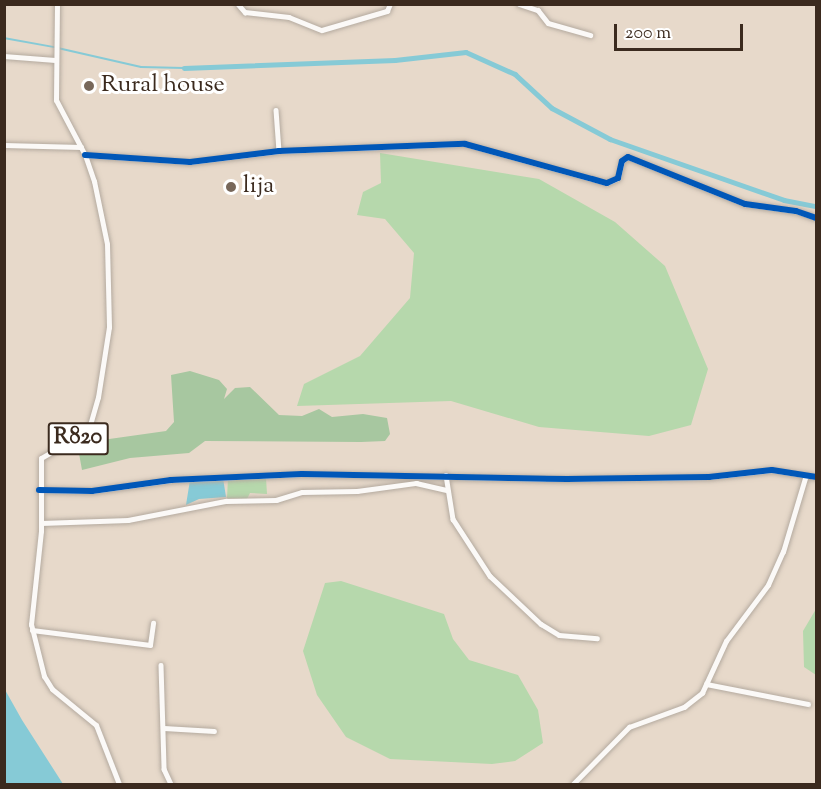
<!DOCTYPE html>
<style>
body{margin:0}
#map{position:relative;width:821px;height:789px;overflow:hidden;background:#e7d9ca;font-family:"Sorts Mill Goudy",serif}
div>[style]{position:absolute}
.green>*{inset:0;background:#b6d8ac}
.forest>*{inset:0;background:#a7c7a0}
.water>*{inset:0;background:#86cad6}
.stream>*{height:1.5px;margin:-0.75px;padding:0 0.75px;transform-origin:0.75px;border-radius:0.75px;background:#86cad6}
.canal>*{height:4.5px;margin:-2.25px;padding:0 2.25px;transform-origin:2.25px;border-radius:2.25px;background:#86cad6}
.roads{filter:drop-shadow(0 0 2px #b4aa9f) drop-shadow(0 0 2px #b4aa9f)}
.minor>*{height:4.5px;margin:-2.25px;padding:0 2.25px;transform-origin:2.25px;border-radius:2.25px;background:#fbf9f7}
.major>*{height:5px;margin:-2.5px;padding:0 2.5px;transform-origin:2.5px;border-radius:2.5px;background:#fbf9f7}
.cycleway>*{height:6px;margin:-3px;padding:0 3px;transform-origin:3px;border-radius:3px;background:#0057b8}
.dots>*{width:16px;height:16px;translate:-50% -50%;box-sizing:border-box;border:3px solid #fff;border-radius:50%}
span{translate:-50% -50%;white-space:nowrap;text-align:center;line-height:1.15;-webkit-text-stroke:6px #fff;paint-order:stroke}
.shield-label span{padding:2px 4px;background:#fff;border:2px solid;border-radius:4px;-webkit-text-stroke-width:0}
.shield-label{font-size:22px;color:#3b2a1e;font-weight:700}
.poi-label{font-size:24px;color:#3b2a1e}
.left{translate:0 -50%;text-align:left}
.frame{position:absolute;inset:0;border:6px solid #3b2a1e;pointer-events:none}
.scale{position:absolute;left:614px;top:24px;width:129px;height:27px;box-sizing:border-box;border:3px solid #3b2a1e;border-top:0;padding-left:8px;font-size:18px;line-height:21px;white-space:nowrap;color:#3b2a1e;-webkit-text-stroke:4px #fff;paint-order:stroke}
</style>
<div id="map">
<div class="green">
<div style="clip-path:polygon(380px 153px,539px 179px,615px 222px,665px 266px,708px 369px,691px 425px,649px 436px,539px 427px,451px 401px,297px 406px,304px 384px,360px 356px,410px 298px,414px 253px,385px 219px,357px 215px,363px 192px,381px 183px)"></div>
<div style="clip-path:polygon(228px 478px,266px 478px,267px 494px,250px 493px,247px 499px,227px 498px)"></div>
<div style="clip-path:polygon(341px 581px,444px 614px,453px 639px,469px 660px,518px 675px,538px 710px,543px 743px,515px 761px,492px 764px,390px 759px,346px 737px,317px 695px,303px 651px,325px 583px)"></div>
<div style="clip-path:polygon(816px 609px,816px 675px,804px 667px,803px 631px)"></div>
</div>
<div class="forest">
<div style="clip-path:polygon(190px 371px,219px 380px,227px 389px,224px 399px,235px 388px,250px 387px,279px 415px,302px 416px,319px 409px,332px 417px,363px 414px,387px 418px,390px 434px,385px 441px,361px 442px,205px 441px,189px 453px,130px 458px,82px 470px,78px 448px,88px 442px,166px 431px,174px 422px,171px 375px)"></div>
</div>
<div class="water">
<div style="clip-path:polygon(223px 478px,226px 497px,199px 499px,186px 505px,190px 480px)"></div>
<div style="clip-path:polygon(4px 688px,22px 720px,63px 784px,5px 784px)"></div>
</div>
<div class="stream">
<div style="left:4px;top:38px;width:51px;rotate:10.2deg"></div>
<div style="left:58px;top:48px;width:85px;rotate:12.9deg"></div>
<div style="left:141px;top:67px;width:43px;rotate:1.3deg"></div>
</div>
<div class="canal">
<div style="left:184px;top:68px;width:211px;rotate:-2.2deg"></div>
<div style="left:395px;top:60px;width:71px;rotate:-6.4deg"></div>
<div style="left:466px;top:52px;width:54px;rotate:24.2deg"></div>
<div style="left:515px;top:74px;width:50px;rotate:42.6deg"></div>
<div style="left:552px;top:108px;width:66px;rotate:28.1deg"></div>
<div style="left:610px;top:139px;width:184px;rotate:19.3deg"></div>
<div style="left:784px;top:200px;width:33px;rotate:11deg"></div>
</div>
<div class="roads">
<div class="minor">
<div style="left:238px;top:4px;width:11px;rotate:49deg"></div>
<div style="left:245px;top:12px;width:44px;rotate:6.5deg"></div>
<div style="left:289px;top:17px;width:35px;rotate:22deg"></div>
<div style="left:322px;top:30px;width:68px;rotate:-16.3deg"></div>
<div style="left:387px;top:11px;width:8px;rotate:-67deg"></div>
<div style="left:519px;top:4px;width:20px;rotate:18deg"></div>
<div style="left:538px;top:10px;width:16px;rotate:52deg"></div>
<div style="left:548px;top:23px;width:44px;rotate:15.9deg"></div>
<div style="left:4px;top:56px;width:51px;rotate:4.5deg"></div>
<div style="left:276px;top:110px;width:41px;rotate:85.8deg"></div>
<div style="left:4px;top:145px;width:77px;rotate:1.5deg"></div>
<div style="left:85px;top:155px;width:105px;rotate:3.8deg"></div>
<div style="left:190px;top:162px;width:90px;rotate:-7deg"></div>
<div style="left:279px;top:151px;width:186px;rotate:-2.2deg"></div>
<div style="left:465px;top:144px;width:147px;rotate:15.4deg"></div>
<div style="left:607px;top:183px;width:12px;rotate:-24deg"></div>
<div style="left:618px;top:178px;width:17px;rotate:-77deg"></div>
<div style="left:622px;top:161px;width:7px;rotate:-34deg"></div>
<div style="left:628px;top:157px;width:126px;rotate:21.9deg"></div>
<div style="left:745px;top:204px;width:51px;rotate:7.8deg"></div>
<div style="left:796px;top:211px;width:21px;rotate:19deg"></div>
<div style="left:446px;top:475px;width:45px;rotate:81deg"></div>
<div style="left:453px;top:519px;width:68px;rotate:57deg"></div>
<div style="left:490px;top:576px;width:70px;rotate:43.3deg"></div>
<div style="left:541px;top:624px;width:21px;rotate:31deg"></div>
<div style="left:559px;top:635px;width:38px;rotate:5deg"></div>
<div style="left:39px;top:490px;width:53px;rotate:1.1deg"></div>
<div style="left:92px;top:491px;width:80px;rotate:-7.9deg"></div>
<div style="left:171px;top:480px;width:131px;rotate:-2.6deg"></div>
<div style="left:302px;top:474px;width:265px;rotate:1.1deg"></div>
<div style="left:567px;top:479px;width:142px;rotate:-0.8deg"></div>
<div style="left:709px;top:477px;width:63px;rotate:-6.3deg"></div>
<div style="left:772px;top:470px;width:45px;rotate:9deg"></div>
<div style="left:41px;top:523px;width:87px;rotate:-2deg"></div>
<div style="left:128px;top:520px;width:100px;rotate:-11deg"></div>
<div style="left:226px;top:501px;width:50px;rotate:-1.1deg"></div>
<div style="left:276px;top:500px;width:27px;rotate:-17deg"></div>
<div style="left:302px;top:492px;width:55px;rotate:-1deg"></div>
<div style="left:357px;top:491px;width:60px;rotate:-7.7deg"></div>
<div style="left:416px;top:483px;width:32px;rotate:13deg"></div>
<div style="left:32px;top:630px;width:119px;rotate:7.2deg"></div>
<div style="left:150px;top:645px;width:22px;rotate:-82deg"></div>
<div style="left:161px;top:665px;width:104px;rotate:88.3deg"></div>
<div style="left:164px;top:769px;width:17px;rotate:65deg"></div>
<div style="left:706px;top:684px;width:104px;rotate:11.1deg"></div>
<div style="left:164px;top:728px;width:50px;rotate:3.4deg"></div>
<div style="left:573px;top:784px;width:80px;rotate:-45.5deg"></div>
<div style="left:629px;top:727px;width:59px;rotate:-20deg"></div>
<div style="left:684px;top:707px;width:23px;rotate:-38deg"></div>
<div style="left:702px;top:693px;width:57px;rotate:-65.2deg"></div>
<div style="left:726px;top:641px;width:70px;rotate:-53.1deg"></div>
<div style="left:768px;top:585px;width:36px;rotate:-66deg"></div>
<div style="left:783px;top:552px;width:80px;rotate:-73.4deg"></div>
</div>
<div class="major">
<div style="left:57px;top:4px;width:96px;rotate:90.6deg"></div>
<div style="left:56px;top:100px;width:62px;rotate:62.2deg"></div>
<div style="left:85px;top:155px;width:28px;rotate:71deg"></div>
<div style="left:94px;top:181px;width:64px;rotate:78.3deg"></div>
<div style="left:107px;top:244px;width:83px;rotate:88.6deg"></div>
<div style="left:109px;top:327px;width:71px;rotate:98.9deg"></div>
<div style="left:98px;top:397px;width:35px;rotate:106deg"></div>
<div style="left:88px;top:431px;width:54px;rotate:150.1deg"></div>
<div style="left:41px;top:458px;width:73px;rotate:90deg"></div>
<div style="left:41px;top:531px;width:94px;rotate:96.1deg"></div>
<div style="left:31px;top:624px;width:54px;rotate:76deg"></div>
<div style="left:44px;top:676px;width:15px;rotate:58deg"></div>
<div style="left:52px;top:689px;width:57px;rotate:39.3deg"></div>
<div style="left:96px;top:725px;width:63px;rotate:68.7deg"></div>
</div>
</div>
<div class="cycleway">
<div style="left:85px;top:155px;width:105px;rotate:3.8deg"></div>
<div style="left:190px;top:162px;width:90px;rotate:-7deg"></div>
<div style="left:279px;top:151px;width:186px;rotate:-2.2deg"></div>
<div style="left:465px;top:144px;width:147px;rotate:15.4deg"></div>
<div style="left:607px;top:183px;width:12px;rotate:-24deg"></div>
<div style="left:618px;top:178px;width:17px;rotate:-77deg"></div>
<div style="left:622px;top:161px;width:7px;rotate:-34deg"></div>
<div style="left:628px;top:157px;width:126px;rotate:21.9deg"></div>
<div style="left:745px;top:204px;width:51px;rotate:7.8deg"></div>
<div style="left:796px;top:211px;width:21px;rotate:19deg"></div>
<div style="left:39px;top:490px;width:53px;rotate:1.1deg"></div>
<div style="left:92px;top:491px;width:80px;rotate:-7.9deg"></div>
<div style="left:171px;top:480px;width:131px;rotate:-2.6deg"></div>
<div style="left:302px;top:474px;width:265px;rotate:1.1deg"></div>
<div style="left:567px;top:479px;width:142px;rotate:-0.8deg"></div>
<div style="left:709px;top:477px;width:63px;rotate:-6.3deg"></div>
<div style="left:772px;top:470px;width:45px;rotate:9deg"></div>
</div>
<div class="dots">
<div style="left:89px;top:86px;background:#77675a"></div>
<div style="left:231px;top:187px;background:#77675a"></div>
</div>
<div class="shield-label">
<span style="left:78px;top:439px">R820</span>
</div>
<div class="poi-label">
<span class="left" style="left:101px;top:86px">Rural house</span>
<span class="left" style="left:243px;top:187px">lija</span>
</div>
<div class="frame"></div>
<div class="scale">200 m</div>
</div>
